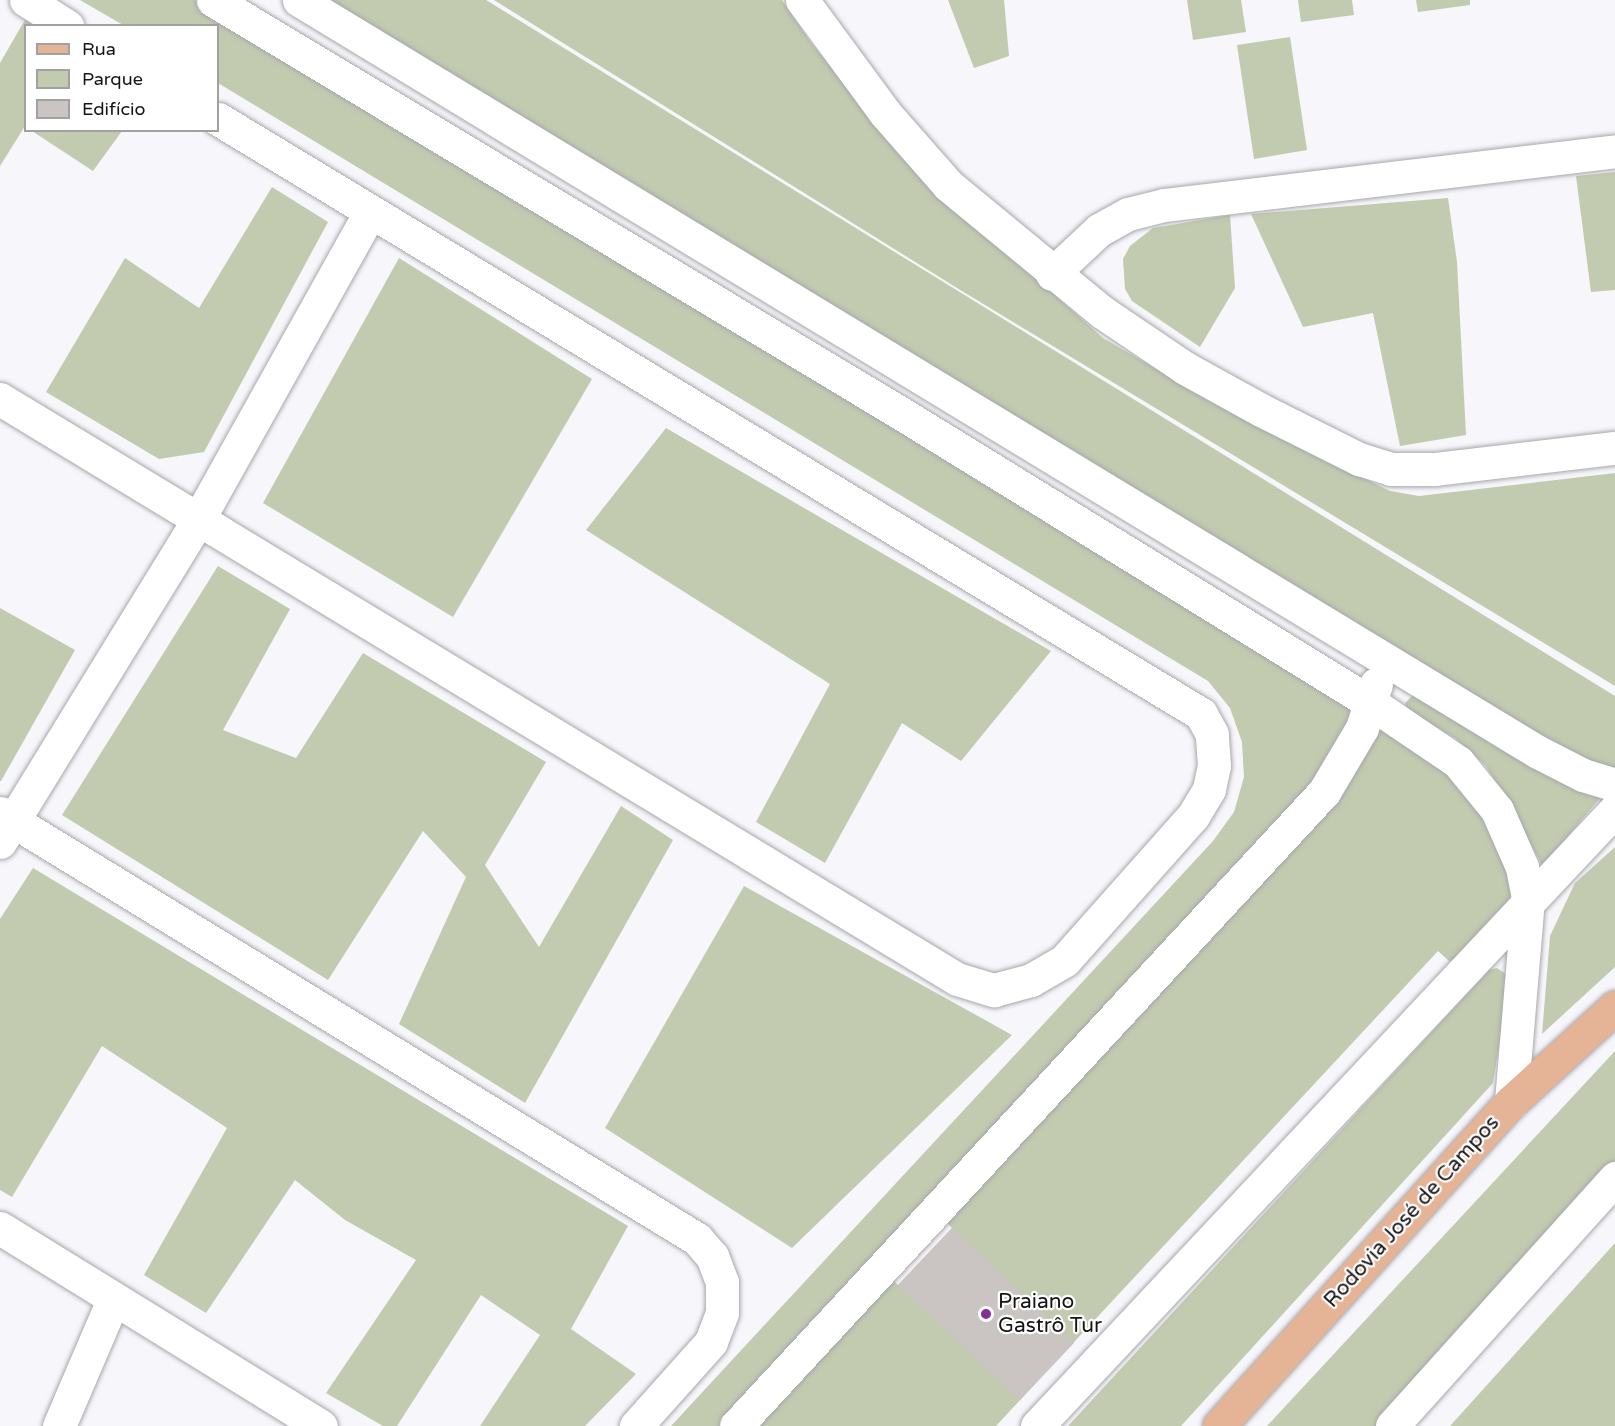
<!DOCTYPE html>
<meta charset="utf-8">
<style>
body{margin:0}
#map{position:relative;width:1615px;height:1426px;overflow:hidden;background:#f6f6fb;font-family:"Varela Round",sans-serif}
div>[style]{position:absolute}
.green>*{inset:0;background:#c2cbaf}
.building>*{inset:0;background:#cac5c2}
.roads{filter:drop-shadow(0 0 2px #a7a7ac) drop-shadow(0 0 2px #a7a7ac)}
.minor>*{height:33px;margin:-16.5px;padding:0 16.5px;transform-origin:16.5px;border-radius:16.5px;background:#fff}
.major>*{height:33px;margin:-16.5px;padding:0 16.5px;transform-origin:16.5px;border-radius:16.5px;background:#e5b395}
.dots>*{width:16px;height:16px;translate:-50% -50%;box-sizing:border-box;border:3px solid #fff;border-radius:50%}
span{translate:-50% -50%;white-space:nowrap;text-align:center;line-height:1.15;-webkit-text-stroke:4.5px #fff;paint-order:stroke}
.street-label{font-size:21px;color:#141415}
.poi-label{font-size:21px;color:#141415}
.left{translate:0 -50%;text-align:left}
.legend{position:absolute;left:24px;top:24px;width:195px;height:108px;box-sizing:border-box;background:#fff;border:2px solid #a1a1a1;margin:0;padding:8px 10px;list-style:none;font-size:18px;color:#141415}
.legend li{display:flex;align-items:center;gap:12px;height:30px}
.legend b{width:30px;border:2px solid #a1a1a1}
</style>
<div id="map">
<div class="green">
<div style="clip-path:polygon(evenodd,80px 0,215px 0,1458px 762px,1528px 899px,1460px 971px,1438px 951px,996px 1426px,671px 1426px,1213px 841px,1234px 812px,1244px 777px,1242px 742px,1230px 708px,1208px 681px,218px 83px,218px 26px,123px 25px,80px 0,936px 1212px,952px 1228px,898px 1285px,882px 1270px,936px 1212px)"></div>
<div style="clip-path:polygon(296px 0,486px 0,1615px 696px,1615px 785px)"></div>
<div style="clip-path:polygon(494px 0,782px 0,811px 43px,923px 178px,1103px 338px,1235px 415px,1390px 491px,1419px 496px,1615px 473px,1615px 686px,957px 288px)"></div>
<div style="clip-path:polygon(948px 0,1004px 0,1009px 56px,974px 68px)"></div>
<div style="clip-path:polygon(1187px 0,1241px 0,1246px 32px,1193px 40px)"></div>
<div style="clip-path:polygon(1298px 0,1352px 0,1354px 15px,1301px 22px)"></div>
<div style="clip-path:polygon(1416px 0,1470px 0,1470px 5px,1418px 12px)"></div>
<div style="clip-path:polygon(26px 18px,37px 25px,26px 26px,25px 126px,0 166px,0 63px)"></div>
<div style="clip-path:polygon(1290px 37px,1307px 150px,1254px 159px,1237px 45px)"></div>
<div style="clip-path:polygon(32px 131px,122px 131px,93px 171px)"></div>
<div style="clip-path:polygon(1615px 172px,1615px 290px,1591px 292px,1576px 176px)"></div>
<div style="clip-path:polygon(272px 187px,328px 222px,204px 452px,159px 459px,46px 392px,125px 258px,199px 308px)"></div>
<div style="clip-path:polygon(1448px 198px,1457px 262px,1466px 435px,1400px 446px,1373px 313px,1303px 327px,1251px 214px)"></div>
<div style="clip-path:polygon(1230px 215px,1235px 288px,1200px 347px,1132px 301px,1125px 289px,1123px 259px,1130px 246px,1153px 228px)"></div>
<div style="clip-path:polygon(399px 258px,592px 379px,453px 617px,263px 503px)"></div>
<div style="clip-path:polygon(666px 428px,1051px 651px,961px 761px,902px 723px,825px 863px,756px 822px,830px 684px,586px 530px)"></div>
<div style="clip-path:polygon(218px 566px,290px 609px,223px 730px,296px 758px,363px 653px,546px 762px,485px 865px,539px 947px,621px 806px,673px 840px,525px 1103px,399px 1024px,466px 877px,423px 831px,328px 980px,62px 815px)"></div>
<div style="clip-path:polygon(0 608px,75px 650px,1px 781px,0 781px)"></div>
<div style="clip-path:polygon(1413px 695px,1532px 765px,1600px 798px,1543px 866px,1486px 766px,1455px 738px,1408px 711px,1405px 703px)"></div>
<div style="clip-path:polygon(1615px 847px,1615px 967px,1542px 1034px,1550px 936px,1575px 883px)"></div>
<div style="clip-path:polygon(33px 868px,628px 1226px,571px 1329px,636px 1374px,585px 1426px,480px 1426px,540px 1335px,481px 1295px,397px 1426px,383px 1426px,326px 1393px,416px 1260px,345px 1220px,295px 1180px,206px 1313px,144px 1275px,227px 1128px,102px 1046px,12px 1197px,0 1190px,0 919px)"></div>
<div style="clip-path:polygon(744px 886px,1012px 1035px,792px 1248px,605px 1128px)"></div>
<div style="clip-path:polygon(1497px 968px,1510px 977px,1493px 1083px,1181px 1426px,1068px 1426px,1489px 970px)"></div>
<div style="clip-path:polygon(1615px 1051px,1615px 1165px,1376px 1426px,1267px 1426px)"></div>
<div style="clip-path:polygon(1615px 1243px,1615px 1426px,1450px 1426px)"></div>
</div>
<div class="building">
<div style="clip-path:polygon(952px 1228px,1074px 1343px,1020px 1400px,898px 1285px)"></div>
</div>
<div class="roads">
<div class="minor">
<div style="left:26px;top:0;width:49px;rotate:32.4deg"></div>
<div style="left:213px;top:0;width:804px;rotate:31deg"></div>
<div style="left:902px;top:414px;width:547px;rotate:31.63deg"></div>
<div style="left:1368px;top:701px;width:109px;rotate:34.1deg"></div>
<div style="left:1458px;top:762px;width:62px;rotate:50.9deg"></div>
<div style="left:1497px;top:810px;width:62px;rotate:66.3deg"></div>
<div style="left:1522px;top:867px;width:33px;rotate:79deg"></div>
<div style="left:1528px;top:899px;width:204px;rotate:94.8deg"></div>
<div style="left:299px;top:0;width:1449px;rotate:31.26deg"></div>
<div style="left:1538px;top:752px;width:51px;rotate:27.1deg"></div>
<div style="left:1583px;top:775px;width:34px;rotate:17deg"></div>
<div style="left:802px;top:0;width:140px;rotate:53.7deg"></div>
<div style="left:885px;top:113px;width:96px;rotate:48.8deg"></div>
<div style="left:948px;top:185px;width:200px;rotate:39.5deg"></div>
<div style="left:1102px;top:312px;width:100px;rotate:34deg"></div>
<div style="left:1185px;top:368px;width:87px;rotate:28.9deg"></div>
<div style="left:1261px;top:410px;width:110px;rotate:26.6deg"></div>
<div style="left:1359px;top:459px;width:34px;rotate:17deg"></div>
<div style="left:1391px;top:469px;width:44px"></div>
<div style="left:1435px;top:469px;width:181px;rotate:-6.7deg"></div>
<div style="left:1052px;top:274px;width:64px;rotate:-43.1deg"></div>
<div style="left:1099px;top:230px;width:33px;rotate:-29deg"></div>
<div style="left:1128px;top:214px;width:38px;rotate:-14deg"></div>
<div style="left:1165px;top:205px;width:453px;rotate:-6.8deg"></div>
<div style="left:0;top:399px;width:1119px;rotate:31.22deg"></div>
<div style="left:957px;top:979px;width:39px;rotate:17deg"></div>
<div style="left:994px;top:990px;width:38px;rotate:-15deg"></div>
<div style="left:1031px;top:980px;width:39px;rotate:-30deg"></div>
<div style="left:1065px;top:960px;width:193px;rotate:-48.4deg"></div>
<div style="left:1193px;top:816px;width:31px;rotate:-59deg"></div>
<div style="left:1209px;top:789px;width:24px;rotate:-78deg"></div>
<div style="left:1214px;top:766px;width:32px;rotate:-94deg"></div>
<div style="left:1212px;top:734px;width:23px;rotate:-119deg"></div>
<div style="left:1201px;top:714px;width:1149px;rotate:-148.81deg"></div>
<div style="left:0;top:813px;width:817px;rotate:31.43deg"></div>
<div style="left:697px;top:1239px;width:23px;rotate:49deg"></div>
<div style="left:712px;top:1256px;width:28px;rotate:69deg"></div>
<div style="left:722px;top:1282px;width:31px;rotate:90deg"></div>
<div style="left:722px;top:1313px;width:31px;rotate:111deg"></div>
<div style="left:711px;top:1342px;width:113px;rotate:131.8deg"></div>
<div style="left:0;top:842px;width:378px;rotate:-58.4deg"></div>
<div style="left:198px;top:520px;width:351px;rotate:-60.8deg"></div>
<div style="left:0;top:1228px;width:377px;rotate:31.7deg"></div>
<div style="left:59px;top:1426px;width:137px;rotate:-66.8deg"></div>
<div style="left:736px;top:1426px;width:865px;rotate:-47.16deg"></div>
<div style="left:1324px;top:792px;width:74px;rotate:-59.3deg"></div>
<div style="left:1362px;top:728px;width:46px;rotate:-72.3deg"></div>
<div style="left:1037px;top:1426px;width:845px;rotate:-46.82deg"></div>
<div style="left:1392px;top:1426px;width:334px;rotate:-48deg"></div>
</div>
<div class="major">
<div style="left:1219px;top:1426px;width:436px;rotate:-48deg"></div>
<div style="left:1511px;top:1102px;width:141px;rotate:-42.4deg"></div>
</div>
</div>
<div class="dots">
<div style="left:986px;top:1314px;background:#852d9a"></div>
</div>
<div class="street-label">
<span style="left:1412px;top:1212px;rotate:-48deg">Rodovia José de Campos</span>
</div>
<div class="poi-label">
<span class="left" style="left:998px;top:1314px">Praiano<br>Gastrô Tur</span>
</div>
<ul class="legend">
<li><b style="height:8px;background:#e5b395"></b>Rua</li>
<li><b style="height:16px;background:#c2cbaf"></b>Parque</li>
<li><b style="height:16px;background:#cac5c2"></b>Edifício</li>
</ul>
</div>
